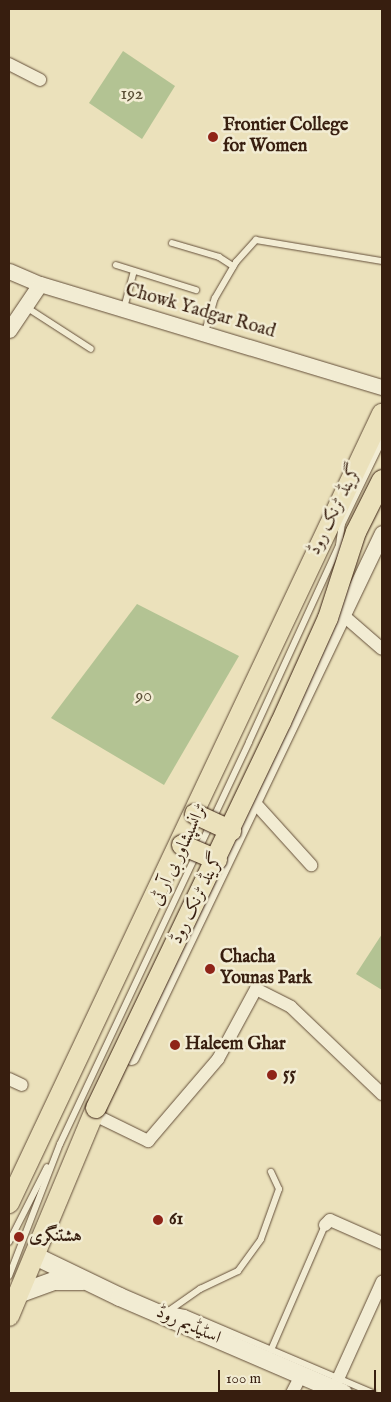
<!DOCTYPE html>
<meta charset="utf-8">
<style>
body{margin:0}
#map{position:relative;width:391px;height:1402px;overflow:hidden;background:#ebe1bb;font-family:"IM FELL English",Amiri,serif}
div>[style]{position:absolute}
.green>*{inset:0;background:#b3c393}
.roads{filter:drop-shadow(0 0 1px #644f3a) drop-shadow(0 0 1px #644f3a)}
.service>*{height:6px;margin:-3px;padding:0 3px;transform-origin:3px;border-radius:3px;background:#f2ecd3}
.minor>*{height:12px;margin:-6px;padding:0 6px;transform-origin:6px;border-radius:6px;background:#f2ecd3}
.tertiary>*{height:15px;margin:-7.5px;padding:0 7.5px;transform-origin:7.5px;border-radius:7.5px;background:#f2ecd3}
.secondary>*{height:18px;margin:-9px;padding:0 9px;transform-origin:9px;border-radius:9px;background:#f2ecd3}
.trunk>*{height:20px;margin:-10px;padding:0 10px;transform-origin:10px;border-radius:10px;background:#ebe1bb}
.bridges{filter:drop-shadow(0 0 1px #371e0f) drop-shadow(0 0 1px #371e0f)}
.trunk-bridge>*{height:20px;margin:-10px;padding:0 10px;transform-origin:10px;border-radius:10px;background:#ebe1bb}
.dots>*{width:14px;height:14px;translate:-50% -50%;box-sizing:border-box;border:2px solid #f2ecd3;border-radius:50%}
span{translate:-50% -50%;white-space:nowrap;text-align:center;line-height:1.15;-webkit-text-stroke:5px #f2ecd3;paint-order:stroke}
.park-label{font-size:18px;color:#5c5037;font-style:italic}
.poi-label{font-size:18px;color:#371e0f;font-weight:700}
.left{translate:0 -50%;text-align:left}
.street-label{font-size:18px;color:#371e0f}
.frame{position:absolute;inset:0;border:10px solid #371e0f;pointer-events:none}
.scale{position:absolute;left:218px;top:1370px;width:158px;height:22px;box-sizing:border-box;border:2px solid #371e0f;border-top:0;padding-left:6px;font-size:15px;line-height:18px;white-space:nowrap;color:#371e0f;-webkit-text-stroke:4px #f2ecd3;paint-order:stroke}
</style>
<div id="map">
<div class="green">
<div style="clip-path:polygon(123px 51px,175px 86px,142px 139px,89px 103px)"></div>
<div style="clip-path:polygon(137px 604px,239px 656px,164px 785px,51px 718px)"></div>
<div style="clip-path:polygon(382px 934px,382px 990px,356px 974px)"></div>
</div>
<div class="roads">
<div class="service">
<div style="left:172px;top:243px;width:49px;rotate:16.6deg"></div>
<div style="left:219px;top:257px;width:17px;rotate:33deg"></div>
<div style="left:116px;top:265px;width:84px;rotate:17.4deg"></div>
<div style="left:26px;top:307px;width:77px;rotate:32.9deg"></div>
<div style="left:124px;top:308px;width:38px;rotate:-75deg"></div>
<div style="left:205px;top:332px;width:35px;rotate:-74deg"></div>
<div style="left:215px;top:298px;width:42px;rotate:-59.7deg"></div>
<div style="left:236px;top:262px;width:30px;rotate:-48deg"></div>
<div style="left:256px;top:240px;width:128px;rotate:9.5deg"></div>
<div style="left:9px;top:1242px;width:84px;rotate:-63.1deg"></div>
<div style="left:9px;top:1276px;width:142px;rotate:-68.9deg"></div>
<div style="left:60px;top:1144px;width:444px;rotate:-64.8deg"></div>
<div style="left:249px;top:742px;width:217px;rotate:-65.4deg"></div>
<div style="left:339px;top:545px;width:21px;rotate:-82deg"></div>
<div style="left:342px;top:524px;width:92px;rotate:-64.3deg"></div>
<div style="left:170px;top:1310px;width:15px;rotate:11deg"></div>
<div style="left:185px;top:1313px;width:204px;rotate:23.1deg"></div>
<div style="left:170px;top:1310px;width:37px;rotate:-35deg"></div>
<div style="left:200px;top:1289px;width:42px;rotate:-25.3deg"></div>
<div style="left:238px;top:1271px;width:39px;rotate:-54deg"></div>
<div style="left:261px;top:1239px;width:53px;rotate:-70.2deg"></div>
<div style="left:279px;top:1189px;width:19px;rotate:-115deg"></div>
<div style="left:271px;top:1350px;width:136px;rotate:-66.6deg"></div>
</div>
<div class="minor">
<div style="left:9px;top:64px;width:35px;rotate:27deg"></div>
<div style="left:344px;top:616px;width:50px;rotate:41deg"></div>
<div style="left:255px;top:803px;width:84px;rotate:47.9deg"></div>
<div style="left:9px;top:1079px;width:14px;rotate:25deg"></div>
<div style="left:99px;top:1117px;width:55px;rotate:26.1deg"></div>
<div style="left:148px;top:1141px;width:108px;rotate:-49.5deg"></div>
<div style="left:218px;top:1059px;width:80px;rotate:-61.5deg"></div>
<div style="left:256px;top:989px;width:39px;rotate:27deg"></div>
<div style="left:291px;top:1007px;width:126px;rotate:43.7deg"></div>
<div style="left:325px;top:1225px;width:7px;rotate:-45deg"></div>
<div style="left:330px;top:1220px;width:57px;rotate:23.9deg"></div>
<div style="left:338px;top:1379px;width:107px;rotate:-65.6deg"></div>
<div style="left:292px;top:1393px;width:11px;rotate:-63deg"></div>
</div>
<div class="tertiary">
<div style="left:9px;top:271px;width:34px;rotate:23deg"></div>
<div style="left:40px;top:284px;width:357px;rotate:16.8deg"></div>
<div style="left:9px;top:330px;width:55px;rotate:-56deg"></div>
<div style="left:131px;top:1057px;width:581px;rotate:-64.41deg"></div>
</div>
<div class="secondary">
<div style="left:35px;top:1256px;width:94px;rotate:25.8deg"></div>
<div style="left:120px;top:1297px;width:243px;rotate:23.3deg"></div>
<div style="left:18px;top:1294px;width:38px;rotate:-20deg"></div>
<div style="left:54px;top:1281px;width:29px"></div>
</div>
<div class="trunk">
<div style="left:9px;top:1203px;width:873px;rotate:-64.7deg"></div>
<div style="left:9px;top:1316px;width:225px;rotate:-67.3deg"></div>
</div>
</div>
<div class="bridges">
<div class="trunk-bridge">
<div style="left:195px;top:814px;width:40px;rotate:25deg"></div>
<div style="left:182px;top:845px;width:38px;rotate:23deg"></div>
<div style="left:96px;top:1108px;width:428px;rotate:-64.4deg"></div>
<div style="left:281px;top:722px;width:114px;rotate:-65.7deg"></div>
<div style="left:328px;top:618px;width:90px;rotate:-72deg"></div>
<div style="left:356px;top:532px;width:58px;rotate:-63.4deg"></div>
</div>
</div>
<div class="dots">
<div style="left:213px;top:137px;background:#8f2418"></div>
<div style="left:210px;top:969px;background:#8f2418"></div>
<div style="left:175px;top:1045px;background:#8f2418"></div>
<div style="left:272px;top:1075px;background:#8f2418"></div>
<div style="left:158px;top:1220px;background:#8f2418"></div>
<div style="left:19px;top:1237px;background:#8f2418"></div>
</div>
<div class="park-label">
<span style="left:132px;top:95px">192</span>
<span style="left:144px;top:697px">90</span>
</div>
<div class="poi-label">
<span class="left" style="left:223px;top:137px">Frontier College<br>for Women</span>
<span class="left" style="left:220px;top:969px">Chacha<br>Younas Park</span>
<span class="left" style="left:185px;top:1045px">Haleem Ghar</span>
<span class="left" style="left:283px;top:1075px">55</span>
<span class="left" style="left:169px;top:1220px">61</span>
<span class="left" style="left:29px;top:1237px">ہشتنگری</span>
</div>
<div class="street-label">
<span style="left:200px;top:312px;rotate:16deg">Chowk Yadgar Road</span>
<span style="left:336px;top:510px;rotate:-64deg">گرینڈ ٹرنک روڈ</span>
<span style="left:180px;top:855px;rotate:-65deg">ٹرانسپشاور بی آر ٹی</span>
<span style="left:198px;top:899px;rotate:-64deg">گرینڈ ٹرنک روڈ</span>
<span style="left:188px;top:1326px;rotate:24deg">اسٹیڈیم روڈ</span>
</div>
<div class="frame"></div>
<div class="scale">100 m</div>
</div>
